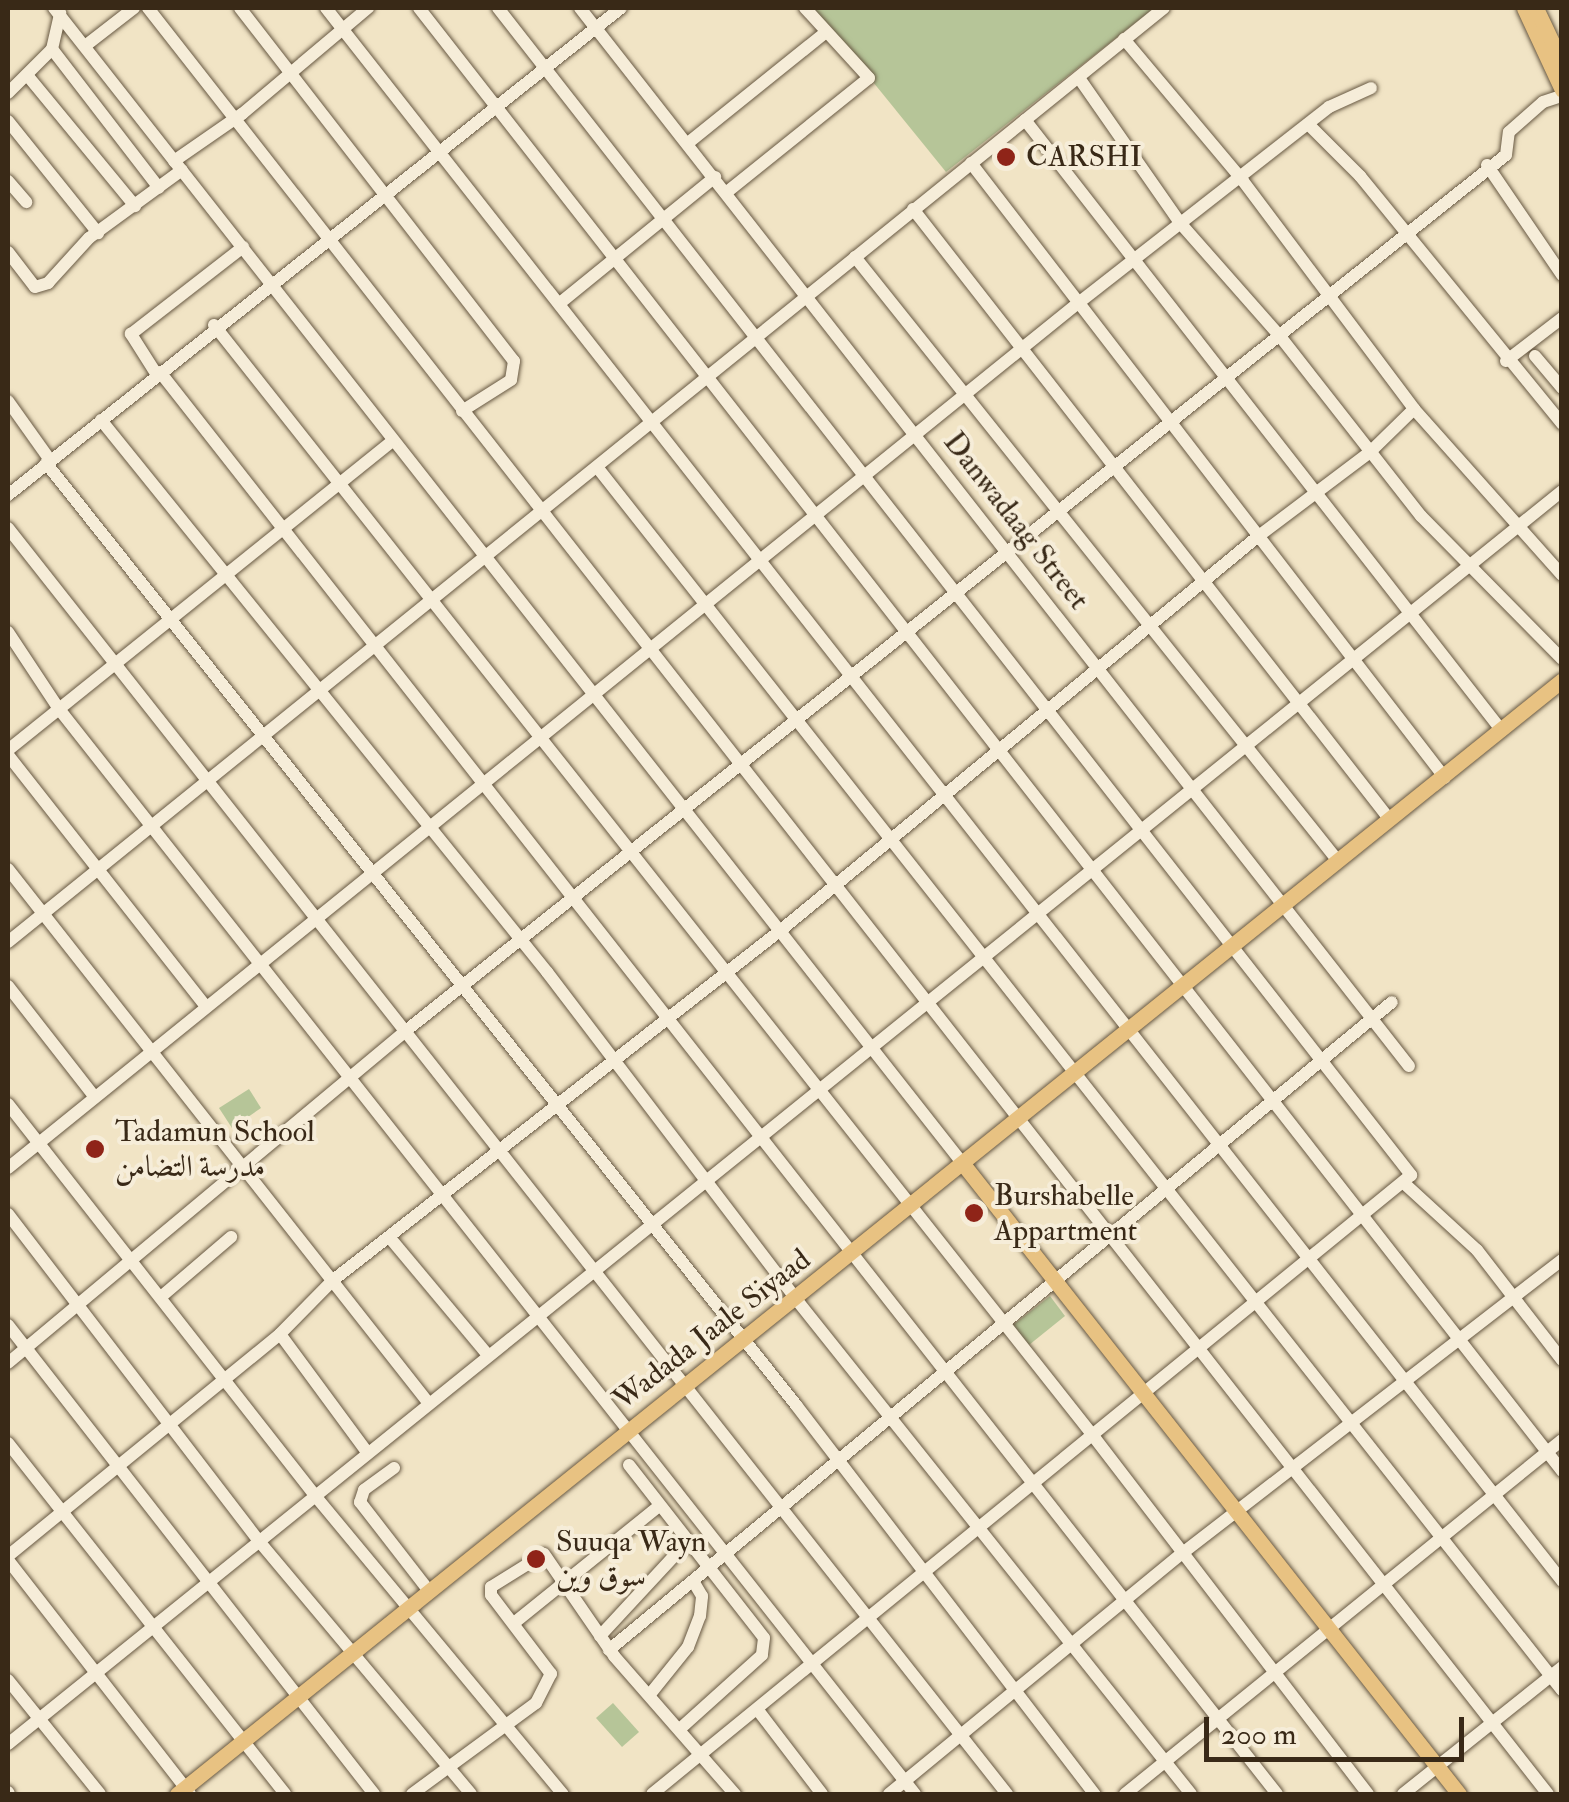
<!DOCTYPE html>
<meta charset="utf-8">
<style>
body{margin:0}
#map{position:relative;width:1569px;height:1802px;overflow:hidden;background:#f1e4c5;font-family:"IM FELL Double Pica",Amiri,serif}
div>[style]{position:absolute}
.green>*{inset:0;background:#b6c598}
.roads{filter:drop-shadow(0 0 2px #675842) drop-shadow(0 0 2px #675842)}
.minor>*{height:12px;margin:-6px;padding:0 6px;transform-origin:6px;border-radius:6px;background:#f6edd9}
.major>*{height:15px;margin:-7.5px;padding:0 7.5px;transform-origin:7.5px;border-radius:7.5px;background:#e8c282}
.dots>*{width:28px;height:28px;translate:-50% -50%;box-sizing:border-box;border:5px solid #f6edd9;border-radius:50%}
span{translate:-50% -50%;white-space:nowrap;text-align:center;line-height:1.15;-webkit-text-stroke:8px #f6edd9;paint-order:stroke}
.poi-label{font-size:30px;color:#392917}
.left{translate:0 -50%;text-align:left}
.street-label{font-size:30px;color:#392917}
.frame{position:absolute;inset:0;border:10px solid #392917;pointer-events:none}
.scale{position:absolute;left:1204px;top:1717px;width:260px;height:45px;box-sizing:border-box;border:5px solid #392917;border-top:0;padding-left:12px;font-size:30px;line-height:35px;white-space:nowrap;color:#392917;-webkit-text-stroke:8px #f6edd9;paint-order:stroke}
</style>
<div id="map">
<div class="green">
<div style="clip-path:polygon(813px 8px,1154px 8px,946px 172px)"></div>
<div style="clip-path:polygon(249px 1089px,261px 1108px,232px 1128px,219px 1108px)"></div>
<div style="clip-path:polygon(1050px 1296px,1065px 1316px,1029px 1345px,1013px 1325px)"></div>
<div style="clip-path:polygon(613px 1703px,639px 1732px,622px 1747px,596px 1718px)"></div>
</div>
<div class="roads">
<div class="minor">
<div style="left:54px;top:8px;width:1471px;rotate:51.82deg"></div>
<div style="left:148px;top:8px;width:2269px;rotate:51.91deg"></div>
<div style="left:240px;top:8px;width:447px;rotate:52.2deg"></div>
<div style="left:514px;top:361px;width:19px;rotate:99deg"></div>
<div style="left:511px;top:380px;width:58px;rotate:147.7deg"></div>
<div style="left:326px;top:8px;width:2001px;rotate:51.84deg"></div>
<div style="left:419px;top:8px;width:1857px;rotate:52deg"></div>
<div style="left:498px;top:8px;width:1482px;rotate:51.96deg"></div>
<div style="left:1411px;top:1175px;width:979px;rotate:140.8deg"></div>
<div style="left:580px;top:8px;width:1344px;rotate:51.92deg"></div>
<div style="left:1124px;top:39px;width:185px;rotate:50deg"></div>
<div style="left:1243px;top:181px;width:285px;rotate:53.1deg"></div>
<div style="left:1414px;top:409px;width:222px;rotate:48.3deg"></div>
<div style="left:85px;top:46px;width:62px;rotate:-37.8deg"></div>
<div style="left:52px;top:49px;width:175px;rotate:52.4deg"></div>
<div style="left:27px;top:75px;width:170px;rotate:50.5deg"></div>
<div style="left:1079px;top:78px;width:178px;rotate:55.1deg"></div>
<div style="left:1181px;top:224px;width:148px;rotate:48.6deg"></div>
<div style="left:1279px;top:335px;width:230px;rotate:51.9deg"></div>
<div style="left:1421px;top:516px;width:201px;rotate:45.4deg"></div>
<div style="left:8px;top:93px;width:62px;rotate:-45deg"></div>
<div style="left:52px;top:49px;width:37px;rotate:-77deg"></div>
<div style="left:1025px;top:120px;width:775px;rotate:52.02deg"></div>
<div style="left:8px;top:121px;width:144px;rotate:51.2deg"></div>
<div style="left:1308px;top:124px;width:74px;rotate:45deg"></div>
<div style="left:1360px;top:176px;width:320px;rotate:50.8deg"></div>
<div style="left:688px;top:143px;width:177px;rotate:-38.8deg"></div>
<div style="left:174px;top:161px;width:83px;rotate:-34.7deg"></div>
<div style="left:242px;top:114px;width:165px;rotate:-40.1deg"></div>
<div style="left:971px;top:163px;width:776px;rotate:52.38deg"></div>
<div style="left:1487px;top:165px;width:133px;rotate:55.7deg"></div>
<div style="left:8px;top:181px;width:28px;rotate:49deg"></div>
<div style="left:727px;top:192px;width:182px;rotate:-38.8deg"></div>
<div style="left:869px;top:78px;width:95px;rotate:-132.4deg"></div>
<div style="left:913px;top:209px;width:775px;rotate:52.02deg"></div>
<div style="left:8px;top:252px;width:44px;rotate:52.4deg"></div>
<div style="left:35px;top:287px;width:14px;rotate:-17deg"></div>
<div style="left:48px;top:283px;width:61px;rotate:-47.7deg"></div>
<div style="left:89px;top:238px;width:115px;rotate:-36.2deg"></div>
<div style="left:855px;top:257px;width:773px;rotate:51.35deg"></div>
<div style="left:560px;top:303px;width:200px;rotate:-39.1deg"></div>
<div style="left:214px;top:325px;width:1418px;rotate:51.64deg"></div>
<div style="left:1094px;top:1437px;width:450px;rotate:52.5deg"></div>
<div style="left:1535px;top:356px;width:42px;rotate:49.8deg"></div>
<div style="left:1506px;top:361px;width:71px;rotate:-37.5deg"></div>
<div style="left:160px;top:372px;width:1808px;rotate:51.85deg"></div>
<div style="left:157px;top:375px;width:49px;rotate:-122.4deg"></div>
<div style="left:131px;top:334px;width:142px;rotate:-37.8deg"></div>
<div style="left:8px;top:401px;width:72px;rotate:54.6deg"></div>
<div style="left:101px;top:420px;width:710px;rotate:51.06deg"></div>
<div style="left:547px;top:972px;width:411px;rotate:52.7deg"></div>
<div style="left:796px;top:1299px;width:633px;rotate:51.41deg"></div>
<div style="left:46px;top:463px;width:1204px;rotate:51.47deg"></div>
<div style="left:796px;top:1405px;width:491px;rotate:52.5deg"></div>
<div style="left:597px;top:467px;width:1558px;rotate:51.73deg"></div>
<div style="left:8px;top:495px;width:783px;rotate:-38.47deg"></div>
<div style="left:8px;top:528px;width:1613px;rotate:51.72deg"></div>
<div style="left:8px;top:632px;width:92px;rotate:56.5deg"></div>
<div style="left:59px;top:709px;width:1382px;rotate:51.73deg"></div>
<div style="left:8px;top:750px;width:493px;rotate:-38.8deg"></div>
<div style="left:8px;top:755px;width:317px;rotate:51.8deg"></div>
<div style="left:8px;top:869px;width:677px;rotate:51.78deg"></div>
<div style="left:8px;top:942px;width:1486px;rotate:-38.94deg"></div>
<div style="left:8px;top:986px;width:140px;rotate:52deg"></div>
<div style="left:8px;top:1104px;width:501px;rotate:51.89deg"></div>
<div style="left:317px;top:1498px;width:385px;rotate:50.3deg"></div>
<div style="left:8px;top:1168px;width:1375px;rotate:-38.95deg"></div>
<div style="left:1077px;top:304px;width:320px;rotate:-38deg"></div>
<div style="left:1329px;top:107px;width:46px;rotate:-24.3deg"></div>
<div style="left:1406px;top:1185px;width:96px;rotate:42.5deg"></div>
<div style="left:1477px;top:1250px;width:139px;rotate:52.3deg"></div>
<div style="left:8px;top:1214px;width:411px;rotate:52.5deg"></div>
<div style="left:258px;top:1540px;width:331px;rotate:50deg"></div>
<div style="left:390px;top:1238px;width:150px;rotate:50.1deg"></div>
<div style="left:162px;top:1296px;width:91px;rotate:-40.5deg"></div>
<div style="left:8px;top:1325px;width:595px;rotate:52.03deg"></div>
<div style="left:280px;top:1334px;width:147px;rotate:53.6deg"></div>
<div style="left:8px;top:1363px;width:521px;rotate:-39.86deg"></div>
<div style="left:408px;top:1029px;width:1403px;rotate:-38.52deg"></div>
<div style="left:1506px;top:155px;width:23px;rotate:-83deg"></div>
<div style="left:1509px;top:132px;width:45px;rotate:-41.4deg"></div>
<div style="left:1543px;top:102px;width:20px;rotate:-18deg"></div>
<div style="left:8px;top:1443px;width:447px;rotate:51.7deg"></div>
<div style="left:629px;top:1465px;width:219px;rotate:52deg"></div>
<div style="left:764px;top:1638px;width:17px;rotate:97deg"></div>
<div style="left:762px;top:1655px;width:108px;rotate:138deg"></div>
<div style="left:394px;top:1468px;width:37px;rotate:144deg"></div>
<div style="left:364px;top:1490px;width:13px;rotate:108deg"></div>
<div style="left:360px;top:1502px;width:113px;rotate:52.2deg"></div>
<div style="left:8px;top:1556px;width:351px;rotate:-39.2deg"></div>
<div style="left:280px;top:1334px;width:74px;rotate:-45.5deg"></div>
<div style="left:332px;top:1281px;width:570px;rotate:-38.02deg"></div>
<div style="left:781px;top:930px;width:616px;rotate:-39.53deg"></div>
<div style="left:1256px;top:538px;width:141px;rotate:-37deg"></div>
<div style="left:1369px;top:453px;width:63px;rotate:-44.4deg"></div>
<div style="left:8px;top:1560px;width:296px;rotate:52.1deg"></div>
<div style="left:514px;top:1623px;width:185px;rotate:-38.9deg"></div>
<div style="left:600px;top:1636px;width:128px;rotate:-47.2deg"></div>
<div style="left:609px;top:1650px;width:1016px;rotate:-39.61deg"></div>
<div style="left:8px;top:1680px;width:146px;rotate:51.1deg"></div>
<div style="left:651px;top:1693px;width:59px;rotate:-51.2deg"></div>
<div style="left:688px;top:1647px;width:33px;rotate:-69deg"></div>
<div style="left:700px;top:1616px;width:20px;rotate:-84deg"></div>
<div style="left:702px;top:1596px;width:17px;rotate:-121deg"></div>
<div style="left:757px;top:1709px;width:107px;rotate:52.6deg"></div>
<div style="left:8px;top:1744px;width:1996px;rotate:-38.88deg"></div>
<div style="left:8px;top:1792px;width:2px;rotate:63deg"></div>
<div style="left:412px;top:1794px;width:154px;rotate:-36.3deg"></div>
<div style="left:536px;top:1703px;width:33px;rotate:-63deg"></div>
<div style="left:551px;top:1674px;width:99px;rotate:-127.2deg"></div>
<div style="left:491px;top:1595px;width:8px;rotate:-90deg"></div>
<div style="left:491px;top:1587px;width:62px;rotate:-31.9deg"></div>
<div style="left:544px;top:1554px;width:124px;rotate:55.5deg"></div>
<div style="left:614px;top:1656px;width:184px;rotate:48.8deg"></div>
<div style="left:889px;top:1794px;width:377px;rotate:-39.4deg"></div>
<div style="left:1180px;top:1555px;width:483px;rotate:-37.7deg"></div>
<div style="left:1125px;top:1794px;width:562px;rotate:-39.01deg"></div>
<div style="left:1403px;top:1794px;width:203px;rotate:-38.6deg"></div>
</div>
<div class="major">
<div style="left:1524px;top:8px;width:90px;rotate:65.1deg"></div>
<div style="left:1536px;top:8px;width:61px;rotate:64.7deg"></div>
<div style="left:963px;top:1164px;width:802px;rotate:51.79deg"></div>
<div style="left:177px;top:1794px;width:1777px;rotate:-38.81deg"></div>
</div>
</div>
<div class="dots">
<div style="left:1006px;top:157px;background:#8f2418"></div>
<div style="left:95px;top:1149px;background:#8f2418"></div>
<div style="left:974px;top:1213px;background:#8f2418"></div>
<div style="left:536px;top:1559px;background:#8f2418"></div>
</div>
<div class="poi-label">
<span class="left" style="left:1026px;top:157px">CARSHI</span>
<span class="left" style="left:115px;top:1149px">Tadamun School<br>مدرسة التضامن</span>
<span class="left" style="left:994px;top:1213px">Burshabelle<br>Appartment</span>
<span class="left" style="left:556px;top:1559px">Suuqa Wayn<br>سوق وين</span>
</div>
<div class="street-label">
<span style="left:1016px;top:521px;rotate:52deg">Danwadaag Street</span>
<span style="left:712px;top:1330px;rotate:-38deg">Wadada Jaale Siyaad</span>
</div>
<div class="frame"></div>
<div class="scale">200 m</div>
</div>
